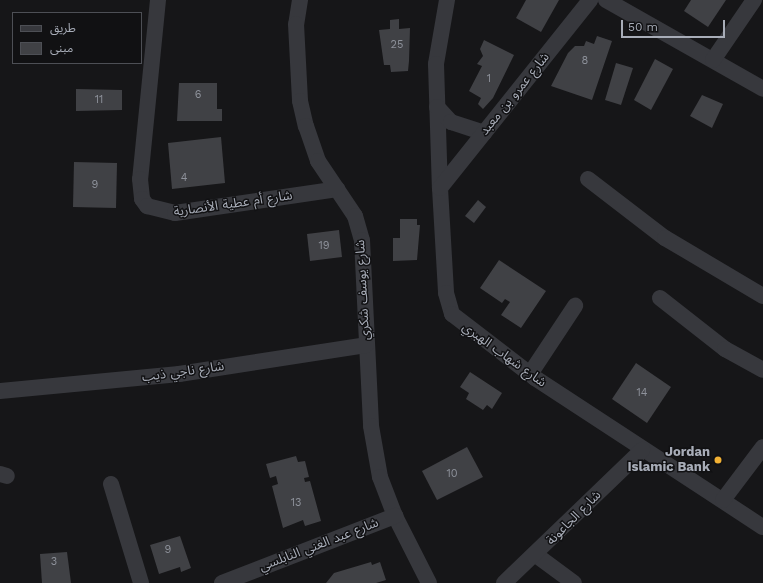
<!DOCTYPE html>
<meta charset="utf-8">
<style>
body{margin:0}
#map{position:relative;width:763px;height:583px;overflow:hidden;background:#161618;font-family:"Work Sans","Noto Sans Arabic",sans-serif}
div>[style]{position:absolute}
.building>*{inset:0;background:#404145}
.minor>*{height:16px;margin:-8px;padding:0 8px;transform-origin:8px;border-radius:8px;background:#37383d}
.dots>*{width:11px;height:11px;translate:-50% -50%;box-sizing:border-box;border:2px solid #111113;border-radius:50%}
span{translate:-50% -50%;white-space:nowrap;text-align:center;line-height:1.15;-webkit-text-stroke:3px #111113;paint-order:stroke}
.number-label{font-size:11px;color:#8e929b}
.number-label span{-webkit-text-stroke-width:0}
.street-label{font-size:13px;color:#a8adb8}
.poi-label{font-size:13px;color:#a8adb8;font-weight:700}
.right{translate:-100% -50%;text-align:right}
.legend{position:absolute;left:12px;top:12px;width:130px;height:52px;box-sizing:border-box;background:#111113;border:1px solid #4d4f55;margin:0;padding:5px 7px;list-style:none;font-size:12px;color:#a8adb8}
.legend li{display:flex;align-items:center;gap:8px;height:20px}
.legend b{width:20px;border:1px solid #4d4f55}
.scale{position:absolute;left:621px;top:20px;width:104px;height:18px;box-sizing:border-box;border:2px solid #a8adb8;border-top:0;padding-left:5px;font-size:12px;line-height:14px;white-space:nowrap;color:#a8adb8;-webkit-text-stroke:3px #111113;paint-order:stroke}
</style>
<div id="map">
<div class="building">
<div style="clip-path:polygon(526px 0,559px 0,541px 32px,516px 18px)"></div>
<div style="clip-path:polygon(691px 0,726px 0,708px 27px,684px 11px)"></div>
<div style="clip-path:polygon(399px 19px,399px 29px,410px 28px,409px 61px,408px 71px,391px 72px,390px 65px,384px 65px,379px 30px,390px 29px,390px 20px)"></div>
<div style="clip-path:polygon(597px 36px,612px 41px,592px 100px,551px 86px,568px 53px,575px 46px,584px 46px,586px 41px,594px 44px)"></div>
<div style="clip-path:polygon(484px 40px,514px 55px,493px 98px,483px 109px,478px 104px,481px 98px,469px 91px,482px 66px,477px 64px,483px 56px,480px 49px)"></div>
<div style="clip-path:polygon(655px 59px,673px 69px,651px 110px,634px 100px)"></div>
<div style="clip-path:polygon(616px 63px,633px 68px,621px 105px,605px 100px)"></div>
<div style="clip-path:polygon(179px 83px,217px 83px,217px 109px,222px 109px,222px 121px,177px 121px)"></div>
<div style="clip-path:polygon(76px 89px,122px 90px,122px 110px,76px 111px)"></div>
<div style="clip-path:polygon(702px 95px,723px 104px,712px 128px,690px 116px)"></div>
<div style="clip-path:polygon(221px 137px,225px 183px,172px 189px,168px 143px)"></div>
<div style="clip-path:polygon(74px 162px,117px 163px,116px 208px,73px 207px)"></div>
<div style="clip-path:polygon(478px 200px,486px 207px,474px 223px,465px 216px)"></div>
<div style="clip-path:polygon(400px 219px,417px 219px,417px 225px,420px 225px,417px 260px,393px 261px,393px 238px,400px 238px)"></div>
<div style="clip-path:polygon(339px 230px,342px 257px,310px 261px,307px 234px)"></div>
<div style="clip-path:polygon(499px 260px,546px 291px,521px 328px,501px 315px,510px 302px,505px 299px,502px 303px,480px 288px)"></div>
<div style="clip-path:polygon(636px 363px,671px 387px,647px 423px,612px 399px)"></div>
<div style="clip-path:polygon(470px 372px,502px 393px,492px 409px,487px 405px,483px 410px,466px 399px,469px 393px,460px 387px)"></div>
<div style="clip-path:polygon(467px 447px,483px 477px,437px 500px,422px 471px)"></div>
<div style="clip-path:polygon(296px 456px,298px 462px,305px 461px,309px 477px,304px 478px,305px 482px,310px 481px,321px 521px,305px 526px,303px 520px,283px 528px,272px 486px,278px 484px,276px 476px,270px 478px,266px 464px)"></div>
<div style="clip-path:polygon(180px 536px,191px 568px,181px 572px,180px 567px,159px 574px,150px 545px)"></div>
<div style="clip-path:polygon(67px 552px,71px 583px,42px 583px,40px 554px)"></div>
<div style="clip-path:polygon(371px 562px,372px 565px,380px 562px,386px 580px,376px 583px,326px 583px,334px 573px)"></div>
</div>
<div class="minor">
<div style="left:158px;top:0;width:180px;rotate:95.7deg"></div>
<div style="left:140px;top:179px;width:20px;rotate:84deg"></div>
<div style="left:142px;top:199px;width:9px;rotate:54deg"></div>
<div style="left:147px;top:206px;width:29px;rotate:14deg"></div>
<div style="left:175px;top:213px;width:164px;rotate:-8.4deg"></div>
<div style="left:300px;top:0;width:24px;rotate:99deg"></div>
<div style="left:296px;top:24px;width:77px;rotate:87deg"></div>
<div style="left:300px;top:101px;width:26px;rotate:77deg"></div>
<div style="left:306px;top:126px;width:37px;rotate:71deg"></div>
<div style="left:318px;top:161px;width:66px;rotate:56.1deg"></div>
<div style="left:355px;top:216px;width:25px;rotate:74deg"></div>
<div style="left:362px;top:240px;width:186px;rotate:87.2deg"></div>
<div style="left:371px;top:426px;width:52px;rotate:80deg"></div>
<div style="left:380px;top:477px;width:42px;rotate:69deg"></div>
<div style="left:395px;top:516px;width:75px;rotate:63.1deg"></div>
<div style="left:447px;top:0;width:65px;rotate:99.8deg"></div>
<div style="left:436px;top:64px;width:124px;rotate:88.2deg"></div>
<div style="left:440px;top:188px;width:105px;rotate:86.7deg"></div>
<div style="left:446px;top:293px;width:22px;rotate:74deg"></div>
<div style="left:452px;top:314px;width:105px;rotate:37.6deg"></div>
<div style="left:535px;top:378px;width:272px;rotate:33.2deg"></div>
<div style="left:606px;top:0;width:180px;rotate:29.5deg"></div>
<div style="left:713px;top:60px;width:73px;rotate:-55.7deg"></div>
<div style="left:437px;top:107px;width:21px;rotate:47deg"></div>
<div style="left:451px;top:122px;width:35px;rotate:18deg"></div>
<div style="left:588px;top:179px;width:97px;rotate:37.5deg"></div>
<div style="left:665px;top:238px;width:114px;rotate:30.6deg"></div>
<div style="left:440px;top:188px;width:241px;rotate:-51.4deg"></div>
<div style="left:660px;top:298px;width:83px;rotate:38.1deg"></div>
<div style="left:725px;top:349px;width:43px;rotate:28.9deg"></div>
<div style="left:530px;top:374px;width:82px;rotate:-56.5deg"></div>
<div style="left:0;top:391px;width:180px;rotate:-5.4deg"></div>
<div style="left:179px;top:374px;width:189px;rotate:-8.8deg"></div>
<div style="left:0;top:474px;width:7px;rotate:16deg"></div>
<div style="left:111px;top:484px;width:103px;rotate:73.1deg"></div>
<div style="left:723px;top:500px;width:66px;rotate:-53deg"></div>
<div style="left:536px;top:555px;width:47px;rotate:36.4deg"></div>
<div style="left:222px;top:583px;width:186px;rotate:-21.2deg"></div>
<div style="left:504px;top:583px;width:192px;rotate:-43.9deg"></div>
</div>
<div class="dots">
<div style="left:718px;top:460px;background:#f2b134"></div>
</div>
<div class="number-label">
<span style="left:397px;top:45px">25</span>
<span style="left:585px;top:61px">8</span>
<span style="left:489px;top:79px">1</span>
<span style="left:198px;top:95px">6</span>
<span style="left:99px;top:100px">11</span>
<span style="left:184px;top:178px">4</span>
<span style="left:95px;top:185px">9</span>
<span style="left:324px;top:246px">19</span>
<span style="left:642px;top:393px">14</span>
<span style="left:452px;top:474px">10</span>
<span style="left:296px;top:503px">13</span>
<span style="left:168px;top:550px">9</span>
<span style="left:54px;top:562px">3</span>
</div>
<div class="street-label">
<span style="left:515px;top:94px;rotate:-51deg">شارع عمرو بن معبد</span>
<span style="left:233px;top:204px;rotate:-8deg">شارع أم عطية الأنصارية</span>
<span style="left:363px;top:290px;rotate:-93deg">شارع يوسف شكري</span>
<span style="left:504px;top:355px;rotate:36deg">شارع شهاب الهبري</span>
<span style="left:183px;top:372px;rotate:-8deg">شارع ناجي ذيب</span>
<span style="left:574px;top:518px;rotate:-45deg">شارع الجاعونة</span>
<span style="left:319px;top:545px;rotate:-21deg">شارع عبد الغني النابلسي</span>
</div>
<div class="poi-label">
<span class="right" style="left:710px;top:460px">Jordan<br>Islamic Bank</span>
</div>
<ul class="legend">
<li><b style="height:5px;background:#37383d"></b>طريق</li>
<li><b style="height:11px;background:#404145"></b>مبنى</li>
</ul>
<div class="scale">50 m</div>
</div>
